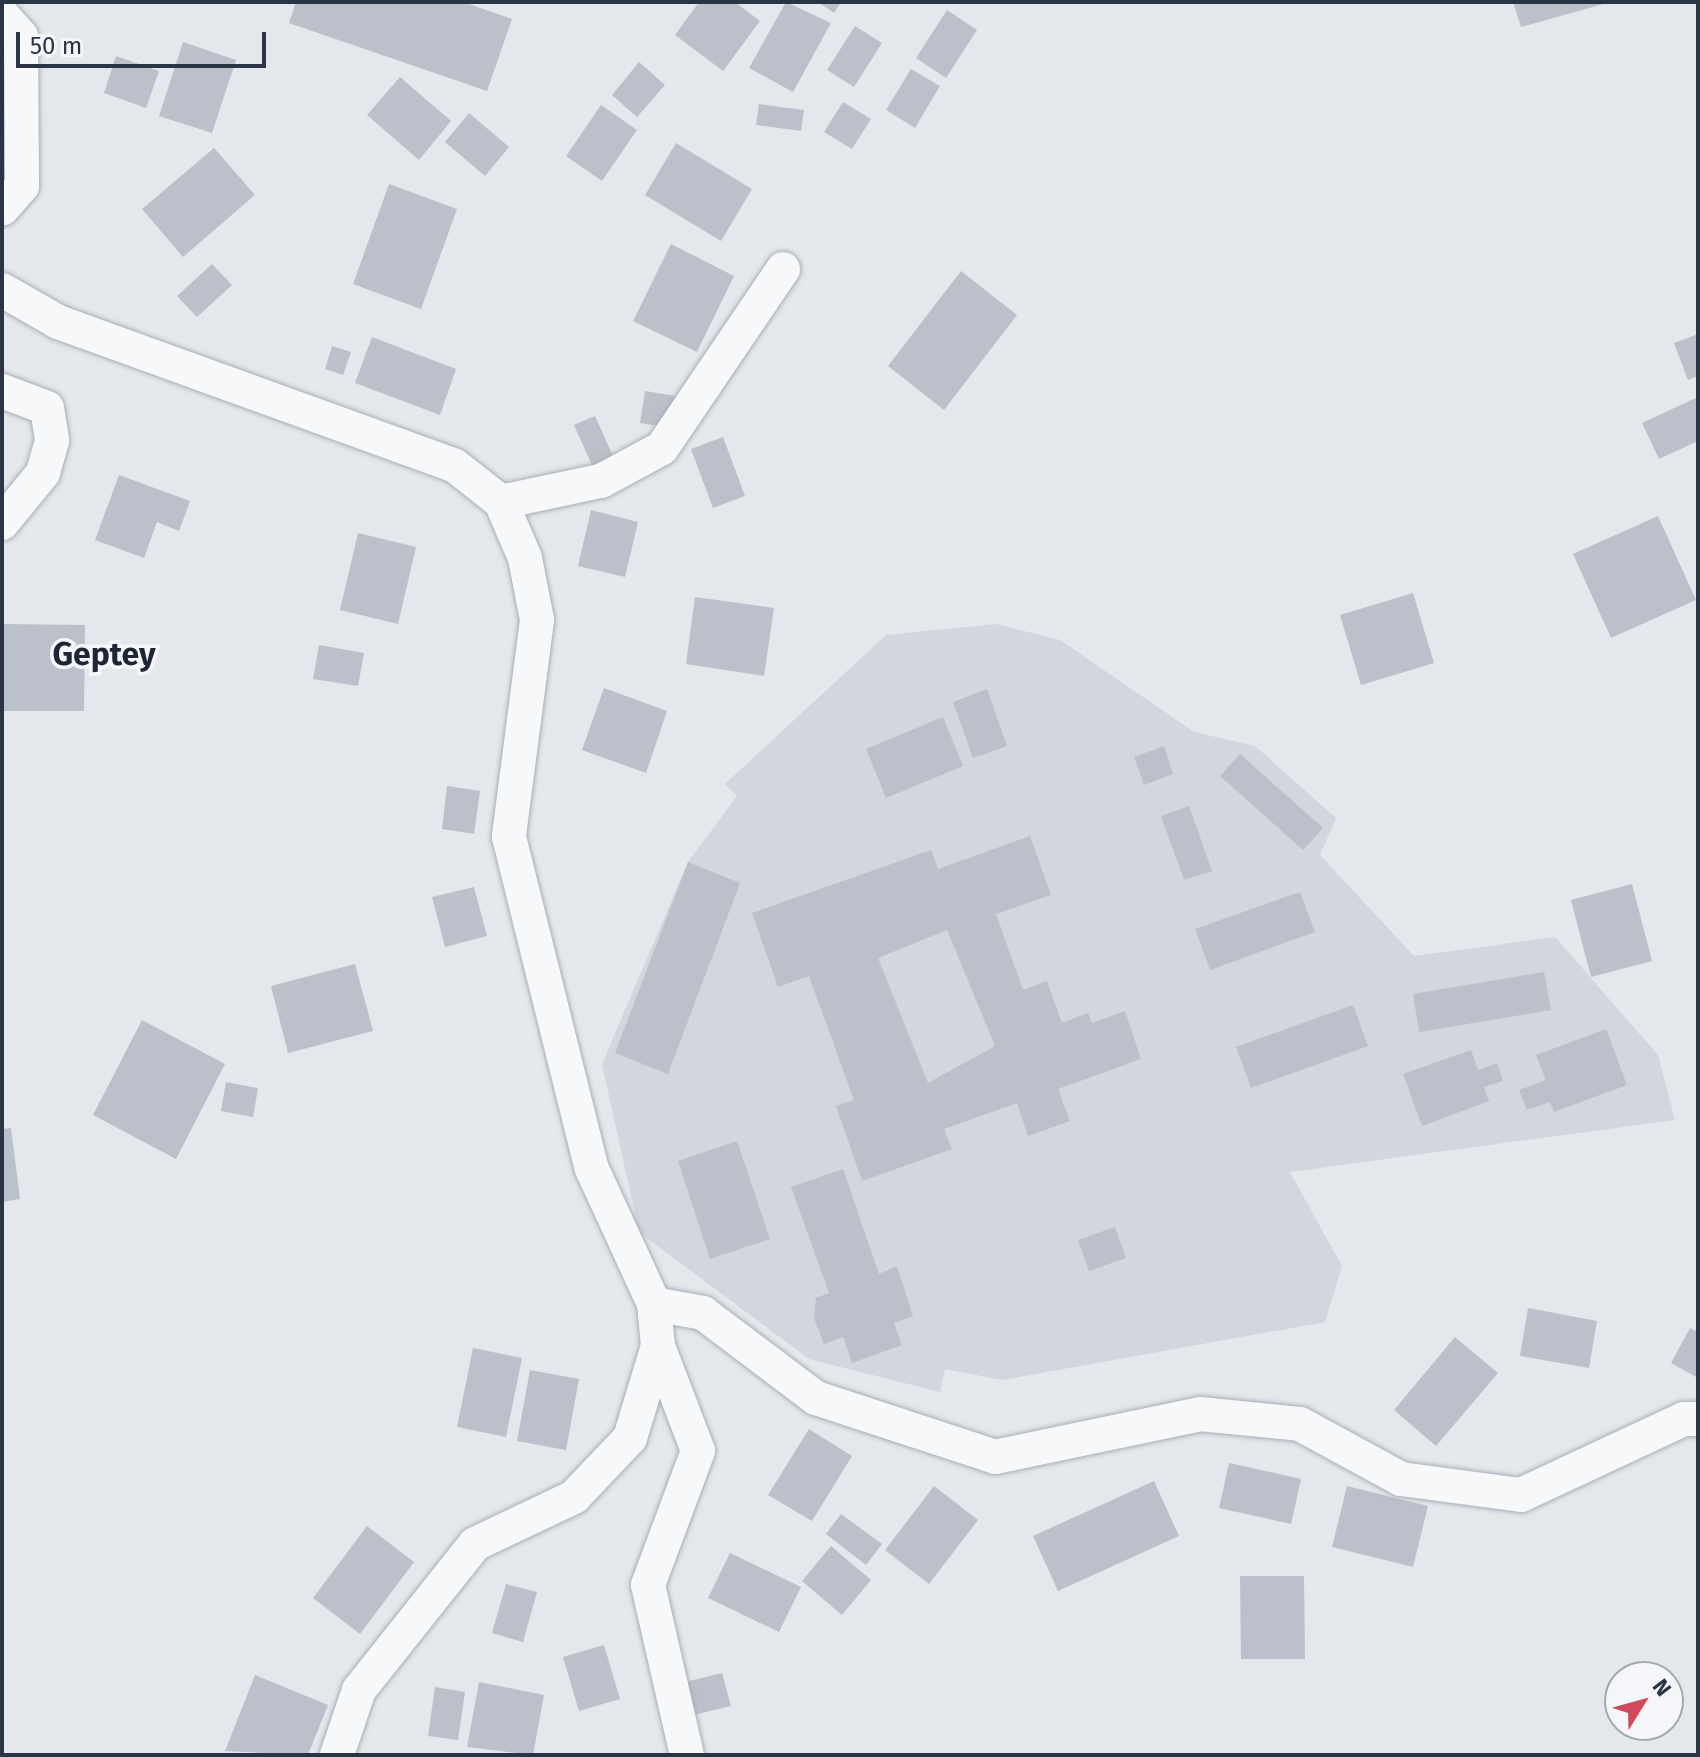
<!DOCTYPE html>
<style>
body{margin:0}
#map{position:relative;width:1700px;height:1757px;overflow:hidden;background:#e4e7ec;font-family:"Fira Sans",sans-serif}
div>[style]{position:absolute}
.built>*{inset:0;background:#d2d6de}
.building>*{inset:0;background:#bbc0ca}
.roads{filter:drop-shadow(0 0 2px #a9aeb7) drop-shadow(0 0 2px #a9aeb7)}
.street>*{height:34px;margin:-17px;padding:0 17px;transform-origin:17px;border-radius:17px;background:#f7f8fa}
span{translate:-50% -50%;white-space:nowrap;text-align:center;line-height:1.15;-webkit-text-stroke:7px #f4f6f9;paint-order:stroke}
.quarter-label{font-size:32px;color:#1d2536;font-weight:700}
.frame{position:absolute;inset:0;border:4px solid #2b3445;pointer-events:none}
.north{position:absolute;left:1604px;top:1661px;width:80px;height:80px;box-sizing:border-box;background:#f4f6f9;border:2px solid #a4a8b1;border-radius:50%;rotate:53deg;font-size:22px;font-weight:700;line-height:32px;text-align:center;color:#2b3445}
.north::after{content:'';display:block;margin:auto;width:28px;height:36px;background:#d1495b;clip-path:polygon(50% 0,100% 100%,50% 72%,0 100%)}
.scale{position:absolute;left:16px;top:32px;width:250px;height:36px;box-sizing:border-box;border:4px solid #2b3445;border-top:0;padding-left:10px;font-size:24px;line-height:28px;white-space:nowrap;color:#2b3445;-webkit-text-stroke:6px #f4f6f9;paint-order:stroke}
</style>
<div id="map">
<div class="built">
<div style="clip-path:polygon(996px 624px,1060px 640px,1194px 732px,1255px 746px,1336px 818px,1320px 855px,1414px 956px,1555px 937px,1658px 1055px,1675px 1120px,1290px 1172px,1342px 1266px,1325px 1322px,1002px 1380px,945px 1369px,940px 1392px,809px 1359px,639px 1232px,602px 1064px,688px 862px,737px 796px,725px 784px,886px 635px)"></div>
</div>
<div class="building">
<div style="clip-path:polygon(296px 2px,463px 2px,512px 19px,487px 91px,289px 23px)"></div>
<div style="clip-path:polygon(699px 2px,735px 2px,760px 21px,723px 71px,675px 35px)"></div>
<div style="clip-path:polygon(786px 2px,831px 23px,793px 92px,749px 68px)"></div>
<div style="clip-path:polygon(818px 2px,841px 2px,834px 13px)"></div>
<div style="clip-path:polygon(1513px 2px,1607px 2px,1607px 3px,1521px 27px)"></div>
<div style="clip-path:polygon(947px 10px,977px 30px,946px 78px,916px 58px)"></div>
<div style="clip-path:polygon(855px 26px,882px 43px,854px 87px,827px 70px)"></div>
<div style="clip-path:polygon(183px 42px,236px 60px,212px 133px,159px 116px)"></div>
<div style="clip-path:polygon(116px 56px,159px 71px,146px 108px,104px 93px)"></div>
<div style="clip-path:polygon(639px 62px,665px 85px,637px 117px,612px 95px)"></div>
<div style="clip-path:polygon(911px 69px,940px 86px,915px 128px,886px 110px)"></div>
<div style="clip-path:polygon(400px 77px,451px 121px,419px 160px,367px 115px)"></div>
<div style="clip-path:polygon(843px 102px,871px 119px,852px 149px,824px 132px)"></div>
<div style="clip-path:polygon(759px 104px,804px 110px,801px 131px,756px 125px)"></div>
<div style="clip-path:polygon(601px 105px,637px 130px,602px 181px,566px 156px)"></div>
<div style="clip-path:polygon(469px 113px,509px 147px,485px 176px,445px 142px)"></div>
<div style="clip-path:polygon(676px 143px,752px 189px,721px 241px,645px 195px)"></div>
<div style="clip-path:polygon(214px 148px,255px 195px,183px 257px,142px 209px)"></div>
<div style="clip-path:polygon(389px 184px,457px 209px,421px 309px,353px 284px)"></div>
<div style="clip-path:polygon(671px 244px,734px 276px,697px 352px,633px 321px)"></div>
<div style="clip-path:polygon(212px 264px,232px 285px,197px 317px,177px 296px)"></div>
<div style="clip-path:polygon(961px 271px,1017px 315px,944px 410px,888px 366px)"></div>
<div style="clip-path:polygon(1698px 334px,1698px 376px,1688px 380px,1674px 343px)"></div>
<div style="clip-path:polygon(372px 337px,456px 369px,440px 415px,355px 383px)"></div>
<div style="clip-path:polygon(332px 346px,351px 352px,343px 375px,325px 369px)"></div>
<div style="clip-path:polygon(645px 391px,676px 396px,671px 428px,640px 423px)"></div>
<div style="clip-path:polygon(1698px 397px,1698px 441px,1659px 459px,1642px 423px)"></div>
<div style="clip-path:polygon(595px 416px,613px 456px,592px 465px,574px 425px)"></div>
<div style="clip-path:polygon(723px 437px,745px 496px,713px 508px,691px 449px)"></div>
<div style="clip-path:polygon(119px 475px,190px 501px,179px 531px,157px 522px,144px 558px,95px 540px)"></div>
<div style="clip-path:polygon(591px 510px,638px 522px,625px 577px,578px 566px)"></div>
<div style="clip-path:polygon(1658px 516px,1696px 600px,1611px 638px,1573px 554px)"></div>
<div style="clip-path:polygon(358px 533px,416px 547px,398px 624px,340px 610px)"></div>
<div style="clip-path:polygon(1413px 593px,1434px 663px,1361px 685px,1340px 615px)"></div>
<div style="clip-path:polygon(695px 597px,774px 608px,764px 676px,686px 664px)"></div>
<div style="clip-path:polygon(2px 624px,85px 625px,84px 711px,3px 711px)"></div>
<div style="clip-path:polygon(319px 645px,364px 653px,358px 686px,313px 679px)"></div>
<div style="clip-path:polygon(604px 688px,667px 711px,646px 773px,582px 750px)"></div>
<div style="clip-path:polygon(987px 689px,1007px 746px,973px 758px,953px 702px)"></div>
<div style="clip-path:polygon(943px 717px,963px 766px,886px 798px,866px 749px)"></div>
<div style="clip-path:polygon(1164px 746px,1173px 774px,1144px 785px,1134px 757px)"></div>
<div style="clip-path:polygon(1240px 754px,1323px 828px,1303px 850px,1220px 776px)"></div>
<div style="clip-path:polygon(447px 786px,480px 791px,474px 834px,442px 829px)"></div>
<div style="clip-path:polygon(1189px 806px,1212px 871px,1184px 880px,1161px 816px)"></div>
<div style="clip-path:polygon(evenodd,1030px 836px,1051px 895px,996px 914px,1023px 990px,1047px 981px,1062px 1023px,1088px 1013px,1092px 1023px,1125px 1011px,1141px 1059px,1058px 1089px,1070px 1121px,1028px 1136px,1017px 1103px,944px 1129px,952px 1149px,862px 1181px,836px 1106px,854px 1100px,809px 976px,778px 987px,752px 913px,931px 850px,938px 869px,1030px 836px,947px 930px,995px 1046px,928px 1083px,878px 958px,947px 930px)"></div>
<div style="clip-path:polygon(688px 862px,740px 883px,668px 1074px,615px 1053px)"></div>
<div style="clip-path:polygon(1632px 884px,1652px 961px,1591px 977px,1571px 900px)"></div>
<div style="clip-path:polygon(474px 887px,487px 936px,445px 947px,432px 897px)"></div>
<div style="clip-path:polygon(1300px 892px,1315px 932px,1210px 970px,1195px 929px)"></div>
<div style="clip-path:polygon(355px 964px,373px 1031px,288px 1053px,271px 986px)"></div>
<div style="clip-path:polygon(1544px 972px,1551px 1010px,1419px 1032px,1413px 994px)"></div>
<div style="clip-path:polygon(1353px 1005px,1368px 1046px,1251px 1088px,1236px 1047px)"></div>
<div style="clip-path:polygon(142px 1020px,225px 1064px,176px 1159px,93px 1115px)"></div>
<div style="clip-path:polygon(1606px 1029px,1627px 1085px,1554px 1112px,1550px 1102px,1527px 1110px,1519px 1090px,1546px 1080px,1536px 1055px)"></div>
<div style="clip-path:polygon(1471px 1050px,1478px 1070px,1497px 1063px,1503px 1081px,1484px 1087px,1489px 1101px,1422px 1126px,1403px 1074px)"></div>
<div style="clip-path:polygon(226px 1082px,258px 1088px,253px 1117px,221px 1111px)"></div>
<div style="clip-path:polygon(11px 1128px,20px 1199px,2px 1202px,2px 1129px)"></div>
<div style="clip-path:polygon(737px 1141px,770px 1239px,710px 1259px,678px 1161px)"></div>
<div style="clip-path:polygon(843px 1169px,879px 1274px,897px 1266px,913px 1316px,894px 1323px,902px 1345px,852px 1363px,843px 1337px,824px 1344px,814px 1318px,816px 1298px,829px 1293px,791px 1187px)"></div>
<div style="clip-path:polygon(1115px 1227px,1126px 1258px,1089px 1271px,1078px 1240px)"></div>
<div style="clip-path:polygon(1528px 1308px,1597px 1321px,1589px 1368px,1520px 1356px)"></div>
<div style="clip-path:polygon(1690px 1328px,1698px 1332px,1698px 1378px,1671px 1363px)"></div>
<div style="clip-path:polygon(1455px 1337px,1498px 1373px,1436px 1446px,1394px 1410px)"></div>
<div style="clip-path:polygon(473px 1348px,522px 1358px,506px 1437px,457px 1427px)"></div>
<div style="clip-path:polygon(530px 1370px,579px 1379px,566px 1450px,517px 1441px)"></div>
<div style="clip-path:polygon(809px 1429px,852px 1456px,812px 1521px,768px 1495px)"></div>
<div style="clip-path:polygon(1229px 1463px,1301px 1479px,1291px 1524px,1219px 1508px)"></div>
<div style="clip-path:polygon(1154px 1481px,1179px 1536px,1058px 1591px,1033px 1536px)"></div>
<div style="clip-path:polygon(934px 1486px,978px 1520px,929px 1584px,885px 1550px)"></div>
<div style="clip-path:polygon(1347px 1486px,1428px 1506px,1413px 1567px,1332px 1547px)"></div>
<div style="clip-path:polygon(841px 1514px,882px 1544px,866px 1565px,826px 1534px)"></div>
<div style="clip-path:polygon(367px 1526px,414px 1562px,360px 1634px,313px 1598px)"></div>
<div style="clip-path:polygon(831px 1546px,871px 1580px,842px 1615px,802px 1581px)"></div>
<div style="clip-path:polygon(730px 1553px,801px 1587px,779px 1632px,708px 1598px)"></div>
<div style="clip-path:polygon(1240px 1576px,1304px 1576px,1305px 1659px,1241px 1659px)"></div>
<div style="clip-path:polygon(506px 1584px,537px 1592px,523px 1642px,492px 1633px)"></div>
<div style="clip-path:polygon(604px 1645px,620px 1699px,579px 1711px,563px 1657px)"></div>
<div style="clip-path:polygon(722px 1673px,731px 1706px,689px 1716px,681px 1683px)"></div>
<div style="clip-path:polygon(255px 1675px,328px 1705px,308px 1755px,225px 1751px)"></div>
<div style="clip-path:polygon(479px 1682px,544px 1695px,533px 1755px,467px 1747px)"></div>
<div style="clip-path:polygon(435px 1687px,465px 1692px,458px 1740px,428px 1736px)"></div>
</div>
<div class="roads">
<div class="street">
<div style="left:2px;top:15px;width:28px;rotate:48deg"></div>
<div style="left:21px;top:36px;width:150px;rotate:89.6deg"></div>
<div style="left:22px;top:186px;width:30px;rotate:131deg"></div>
<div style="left:2px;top:290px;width:64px;rotate:29.7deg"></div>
<div style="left:58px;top:322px;width:421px;rotate:19.9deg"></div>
<div style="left:454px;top:465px;width:60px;rotate:38.2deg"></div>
<div style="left:501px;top:502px;width:61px;rotate:66.8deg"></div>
<div style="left:525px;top:558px;width:63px;rotate:79deg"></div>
<div style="left:537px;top:620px;width:219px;rotate:97.4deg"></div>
<div style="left:509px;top:837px;width:342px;rotate:76deg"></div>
<div style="left:592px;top:1169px;width:149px;rotate:65.3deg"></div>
<div style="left:654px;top:1304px;width:42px;rotate:84.6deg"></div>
<div style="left:658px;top:1346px;width:112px;rotate:69.1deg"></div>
<div style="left:698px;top:1451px;width:143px;rotate:110.5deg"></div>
<div style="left:648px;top:1585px;width:174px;rotate:77.1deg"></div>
<div style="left:2px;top:391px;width:48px;rotate:20.7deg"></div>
<div style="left:47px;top:408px;width:33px;rotate:81deg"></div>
<div style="left:52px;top:441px;width:33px;rotate:106deg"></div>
<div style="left:43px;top:473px;width:65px;rotate:129.4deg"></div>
<div style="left:501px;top:502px;width:102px;rotate:-11.9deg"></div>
<div style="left:601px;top:481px;width:69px;rotate:-28.4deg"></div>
<div style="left:662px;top:448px;width:216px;rotate:-55.9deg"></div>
<div style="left:654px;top:1304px;width:50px;rotate:10.4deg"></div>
<div style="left:703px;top:1313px;width:141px;rotate:37deg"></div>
<div style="left:816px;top:1398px;width:188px;rotate:18.2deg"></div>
<div style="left:995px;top:1457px;width:209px;rotate:-11.8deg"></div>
<div style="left:1200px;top:1414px;width:100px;rotate:5.7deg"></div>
<div style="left:1300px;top:1424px;width:115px;rotate:28.6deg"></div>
<div style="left:1401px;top:1479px;width:121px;rotate:7.6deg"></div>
<div style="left:1521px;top:1495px;width:180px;rotate:-25deg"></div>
<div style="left:1684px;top:1419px;width:14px"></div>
<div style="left:337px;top:1755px;width:69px;rotate:-71.3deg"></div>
<div style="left:359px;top:1690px;width:186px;rotate:-51.5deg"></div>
<div style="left:475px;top:1544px;width:110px;rotate:-25.4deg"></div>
<div style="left:574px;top:1497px;width:81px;rotate:-46.5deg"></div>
<div style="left:630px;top:1438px;width:96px;rotate:-73.1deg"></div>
</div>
</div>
<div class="quarter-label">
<span style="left:104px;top:654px">Geptey</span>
</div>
<div class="frame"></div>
<div class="north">N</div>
<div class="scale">50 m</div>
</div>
